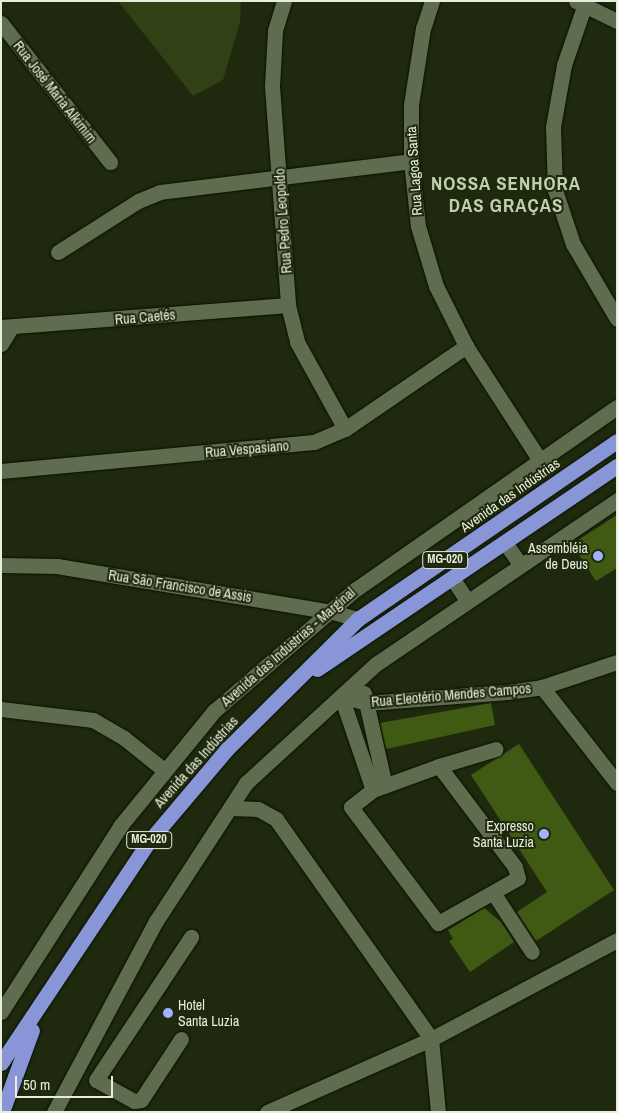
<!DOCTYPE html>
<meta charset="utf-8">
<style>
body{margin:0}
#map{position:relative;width:618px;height:1113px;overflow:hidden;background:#1e290d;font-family:"Archivo Narrow",sans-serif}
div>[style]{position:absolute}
.green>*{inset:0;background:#314115}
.building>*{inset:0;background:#415a13}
.roads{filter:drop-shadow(0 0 1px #081100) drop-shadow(0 0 1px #081100)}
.minor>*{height:15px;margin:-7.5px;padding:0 7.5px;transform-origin:7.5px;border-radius:7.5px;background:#5f6c4e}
.highway>*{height:15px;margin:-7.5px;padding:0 7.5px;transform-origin:7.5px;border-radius:7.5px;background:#8895d7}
.dots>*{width:14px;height:14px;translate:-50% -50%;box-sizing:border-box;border:2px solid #1e290d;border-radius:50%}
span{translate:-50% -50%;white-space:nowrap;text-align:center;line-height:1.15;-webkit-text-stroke:4px #1e290d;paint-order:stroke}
.shield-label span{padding:1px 4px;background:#1e290d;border:1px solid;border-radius:4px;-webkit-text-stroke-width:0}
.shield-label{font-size:12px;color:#e7eedd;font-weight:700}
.street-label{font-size:14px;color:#e7eedd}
.poi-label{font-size:14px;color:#e7eedd}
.right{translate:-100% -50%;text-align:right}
.left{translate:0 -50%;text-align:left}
.district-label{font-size:19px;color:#c0cfae;font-weight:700;letter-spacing:1px}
.frame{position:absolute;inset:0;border:2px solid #e7eedd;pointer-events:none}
.scale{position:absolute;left:15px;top:1076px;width:98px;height:22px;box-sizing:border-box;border:2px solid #e7eedd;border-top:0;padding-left:6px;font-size:15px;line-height:18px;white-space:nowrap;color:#e7eedd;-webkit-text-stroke:4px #1e290d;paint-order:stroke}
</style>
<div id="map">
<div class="green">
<div style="clip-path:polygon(118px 1px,241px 1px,240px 22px,223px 80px,193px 96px)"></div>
</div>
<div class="building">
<div style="clip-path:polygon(617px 515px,617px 568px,596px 581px,572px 544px)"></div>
<div style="clip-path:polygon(491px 703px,495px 725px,386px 749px,380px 723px)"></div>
<div style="clip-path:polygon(519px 744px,614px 890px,536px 941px,517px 912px,547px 892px,471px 775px)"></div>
<div style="clip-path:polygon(484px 908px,501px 922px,514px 942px,470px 972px,449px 941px,453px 939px,448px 930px)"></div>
</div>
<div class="roads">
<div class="minor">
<div style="left:284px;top:1px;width:31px;rotate:107deg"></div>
<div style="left:275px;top:31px;width:55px;rotate:93.1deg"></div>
<div style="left:272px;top:86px;width:220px;rotate:85.8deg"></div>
<div style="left:288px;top:305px;width:38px;rotate:76deg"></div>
<div style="left:297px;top:342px;width:99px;rotate:61.1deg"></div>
<div style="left:432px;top:1px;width:28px;rotate:108deg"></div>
<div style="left:423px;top:28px;width:78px;rotate:98.9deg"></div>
<div style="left:411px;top:105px;width:56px;rotate:90deg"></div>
<div style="left:411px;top:161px;width:65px;rotate:83.9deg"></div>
<div style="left:418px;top:226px;width:63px;rotate:73.3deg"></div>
<div style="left:436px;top:286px;width:67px;rotate:63.4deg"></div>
<div style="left:466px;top:346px;width:138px;rotate:57.1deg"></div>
<div style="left:576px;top:1px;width:46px;rotate:26deg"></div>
<div style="left:586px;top:1px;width:68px;rotate:109deg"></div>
<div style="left:564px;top:65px;width:63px;rotate:100.1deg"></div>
<div style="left:553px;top:127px;width:63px;rotate:88.2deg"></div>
<div style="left:555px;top:190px;width:57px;rotate:71.6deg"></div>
<div style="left:573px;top:244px;width:87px;rotate:59.6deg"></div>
<div style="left:1px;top:23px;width:177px;rotate:51.9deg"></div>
<div style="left:58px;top:252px;width:95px;rotate:-32.5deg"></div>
<div style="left:138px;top:201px;width:24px;rotate:-22deg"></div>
<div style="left:160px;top:192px;width:253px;rotate:-7deg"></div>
<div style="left:1px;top:327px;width:288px;rotate:-4.4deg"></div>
<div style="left:1px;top:344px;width:19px;rotate:-58deg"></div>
<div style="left:1px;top:471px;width:314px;rotate:-5.3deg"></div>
<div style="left:314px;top:442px;width:34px;rotate:-23deg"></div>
<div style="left:345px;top:429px;width:147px;rotate:-34.4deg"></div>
<div style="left:505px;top:543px;width:26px;rotate:54deg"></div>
<div style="left:1px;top:565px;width:56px;rotate:1deg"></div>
<div style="left:57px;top:566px;width:280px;rotate:9.5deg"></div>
<div style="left:333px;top:612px;width:26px;rotate:16deg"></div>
<div style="left:452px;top:578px;width:25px;rotate:56deg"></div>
<div style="left:542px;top:687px;width:122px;rotate:52deg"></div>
<div style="left:364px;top:693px;width:95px;rotate:77.3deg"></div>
<div style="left:341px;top:696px;width:27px;rotate:15deg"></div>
<div style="left:367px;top:703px;width:141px;rotate:-4.5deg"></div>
<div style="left:508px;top:692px;width:34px;rotate:-8deg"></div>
<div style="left:542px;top:687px;width:79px;rotate:-18.4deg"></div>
<div style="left:341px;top:696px;width:99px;rotate:71.2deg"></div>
<div style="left:1px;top:709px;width:93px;rotate:6.8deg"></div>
<div style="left:93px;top:720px;width:36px;rotate:30deg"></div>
<div style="left:124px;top:738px;width:51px;rotate:38.7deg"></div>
<div style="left:439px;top:766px;width:126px;rotate:53deg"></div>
<div style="left:515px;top:867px;width:11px;rotate:75deg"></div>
<div style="left:518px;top:878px;width:92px;rotate:150.6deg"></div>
<div style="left:438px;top:923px;width:145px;rotate:-126.9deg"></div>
<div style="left:351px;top:807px;width:28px;rotate:-38deg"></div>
<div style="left:373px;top:790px;width:70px;rotate:-20deg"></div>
<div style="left:439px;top:766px;width:59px;rotate:-16.6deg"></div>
<div style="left:231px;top:808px;width:27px;rotate:2deg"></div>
<div style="left:258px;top:809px;width:21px;rotate:29deg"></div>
<div style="left:276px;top:819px;width:269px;rotate:54.8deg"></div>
<div style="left:431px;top:1039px;width:73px;rotate:84.5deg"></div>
<div style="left:494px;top:894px;width:69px;rotate:56.8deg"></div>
<div style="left:1px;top:1012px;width:222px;rotate:-57.3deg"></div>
<div style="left:121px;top:825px;width:147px;rotate:-50.8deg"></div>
<div style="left:214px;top:711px;width:187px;rotate:-40.7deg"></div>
<div style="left:356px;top:589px;width:318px;rotate:-34.9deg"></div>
<div style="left:181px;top:1039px;width:73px;rotate:123.3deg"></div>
<div style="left:141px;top:1100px;width:7px;rotate:172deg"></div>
<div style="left:134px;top:1101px;width:43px;rotate:-151.1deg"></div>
<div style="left:96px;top:1080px;width:172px;rotate:-56.4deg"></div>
<div style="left:54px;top:1112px;width:217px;rotate:-61.9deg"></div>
<div style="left:156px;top:921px;width:165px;rotate:-56.9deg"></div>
<div style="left:246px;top:783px;width:176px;rotate:-42.5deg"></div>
<div style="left:376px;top:664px;width:292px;rotate:-34.2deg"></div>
<div style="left:267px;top:1112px;width:180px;rotate:-24deg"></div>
<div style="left:431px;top:1039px;width:211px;rotate:-28deg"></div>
</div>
<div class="highway">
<div style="left:317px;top:669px;width:362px;rotate:-34.1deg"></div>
<div style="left:1px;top:1063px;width:268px;rotate:-56.3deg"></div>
<div style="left:150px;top:840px;width:119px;rotate:-49.8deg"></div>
<div style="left:227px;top:749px;width:185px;rotate:-44.8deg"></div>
<div style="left:358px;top:619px;width:314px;rotate:-34.5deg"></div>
<div style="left:2px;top:1112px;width:87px;rotate:-69.9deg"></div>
</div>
</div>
<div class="dots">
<div style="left:598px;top:556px;background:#a3b2fd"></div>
<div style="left:544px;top:834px;background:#a3b2fd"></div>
<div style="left:168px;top:1013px;background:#a3b2fd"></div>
</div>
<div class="shield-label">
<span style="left:445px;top:560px">MG-020</span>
<span style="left:149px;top:840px">MG-020</span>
</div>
<div class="street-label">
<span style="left:55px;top:92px;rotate:52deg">Rua José Maria Alkimim</span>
<span style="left:414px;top:171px;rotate:-94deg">Rua Lagoa Santa</span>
<span style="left:283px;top:221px;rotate:-94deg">Rua Pedro Leopoldo</span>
<span style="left:145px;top:317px;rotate:-5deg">Rua Caetés</span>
<span style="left:247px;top:449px;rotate:-5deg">Rua Vespasiano</span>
<span style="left:510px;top:495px;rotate:-35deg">Avenida das Indústrias</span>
<span style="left:180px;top:586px;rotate:9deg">Rua São Francisco de Assis</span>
<span style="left:288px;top:647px;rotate:-41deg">Avenida das Indústrias - Marginal</span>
<span style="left:451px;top:695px;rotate:-5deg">Rua Eleotério Mendes Campos</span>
<span style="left:196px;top:762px;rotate:-48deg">Avenida das Indústrias</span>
</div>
<div class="poi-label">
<span class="right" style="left:588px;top:556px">Assembléia<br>de Deus</span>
<span class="right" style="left:534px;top:834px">Expresso<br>Santa Luzia</span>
<span class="left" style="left:178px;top:1013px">Hotel<br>Santa Luzia</span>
</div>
<div class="district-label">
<span style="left:506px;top:195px">NOSSA SENHORA<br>DAS GRAÇAS</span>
</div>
<div class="frame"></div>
<div class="scale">50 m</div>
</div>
